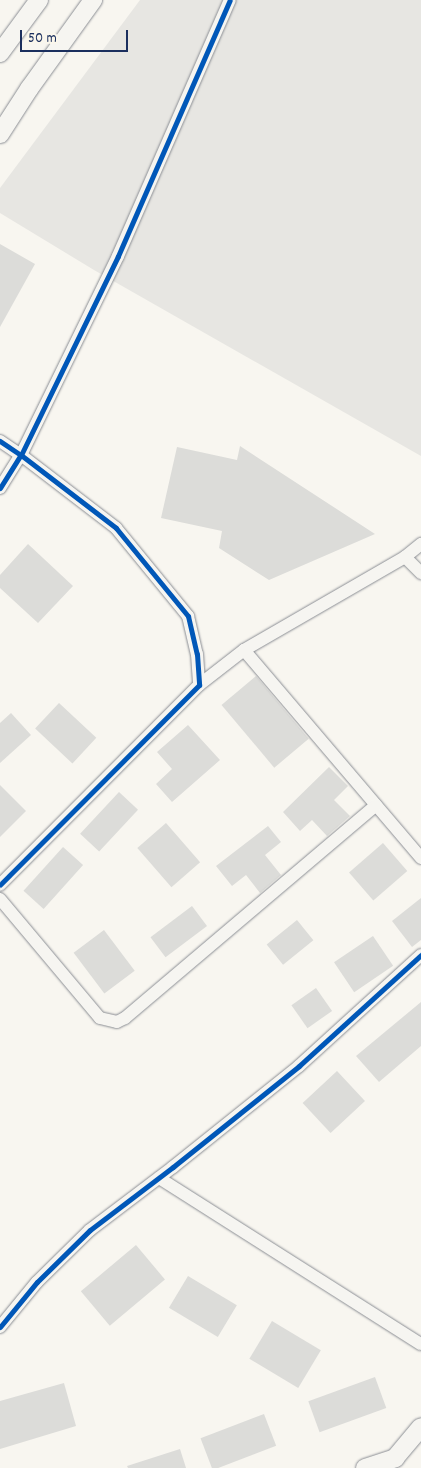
<!DOCTYPE html>
<style>
body{margin:0}
#map{position:relative;width:421px;height:1468px;overflow:hidden;background:#f8f6f0;font-family:Dekko,sans-serif}
div>[style]{position:absolute}
.built>*{inset:0;background:#e7e6e2}
.building>*{inset:0;background:#dcdcd9;transform-origin:0 0}
.roads{filter:drop-shadow(0 0 1px #8b8e94) drop-shadow(0 0 1px #8b8e94)}
.street>*{height:12px;margin:-6px;padding:0 6px;transform-origin:6px;border-radius:6px;background:#f6f5f1}
.secondary>*{height:18px;margin:-9px;padding:0 9px;transform-origin:9px;border-radius:9px;background:#f6f5f1}
.cycleway>*{height:5px;margin:-2.5px;padding:0 2.5px;transform-origin:2.5px;border-radius:2.5px;background:#0057b8}
span{translate:-50% -50%;white-space:nowrap;text-align:center;line-height:1.15;-webkit-text-stroke:5px #fbf7ec;paint-order:stroke}
.scale{position:absolute;left:20px;top:30px;width:108px;height:22px;box-sizing:border-box;border:2px solid #1b2f5e;border-top:0;padding-left:6px;font-size:15px;line-height:18px;white-space:nowrap;color:#1b2f5e;-webkit-text-stroke:4px #fbf7ec;paint-order:stroke}
</style>
<div id="map">
<div class="built">
<div style="clip-path:polygon(140px 0,421px 0,421px 456px,94px 270px,0 213px,0 188px)"></div>
</div>
<div class="building">
<div style="clip-path:polygon(0 244px,35px 264px,0 327px)"></div>
<div style="clip-path:polygon(240px 446px,375px 534px,269px 580px,219px 548px,222px 531px,161px 518px,177px 447px,237px 460px)"></div>
<div style="clip-path:polygon(28px 544px,73px 586px,38px 623px,0 588px,0 575px)"></div>
<div style="left:256px;top:676px;width:82px;height:45px;rotate:50deg"></div>
<div style="left:59px;top:703px;width:51px;height:35px;rotate:43deg"></div>
<div style="clip-path:polygon(11px 713px,31px 735px,0 763px,0 723px)"></div>
<div style="clip-path:polygon(188px 725px,220px 760px,172px 802px,156px 784px,172px 769px,157px 752px)"></div>
<div style="clip-path:polygon(329px 767px,348px 786px,334px 800px,350px 816px,327px 836px,312px 820px,300px 831px,283px 812px)"></div>
<div style="clip-path:polygon(0 785px,26px 811px,0 837px)"></div>
<div style="left:119px;top:792px;width:26px;height:57px;rotate:43deg"></div>
<div style="left:166px;top:823px;width:52px;height:38px;rotate:49deg"></div>
<div style="clip-path:polygon(268px 826px,281px 842px,265px 855px,281px 875px,260px 893px,246px 875px,232px 886px,216px 866px)"></div>
<div style="left:383px;top:843px;width:37px;height:45px;rotate:49deg"></div>
<div style="left:63px;top:847px;width:27px;height:59px;rotate:42deg"></div>
<div style="clip-path:polygon(421px 898px,421px 940px,412px 947px,392px 921px)"></div>
<div style="left:192px;top:906px;width:25px;height:52px;rotate:53deg"></div>
<div style="left:297px;top:920px;width:26px;height:39px;rotate:51deg"></div>
<div style="left:104px;top:930px;width:51px;height:38px;rotate:53deg"></div>
<div style="left:373px;top:936px;width:36px;height:47px;rotate:56deg"></div>
<div style="left:316px;top:988px;width:28px;height:30px;rotate:55deg"></div>
<div style="clip-path:polygon(421px 1002px,421px 1046px,379px 1082px,356px 1056px)"></div>
<div style="left:337px;top:1071px;width:41px;height:47px;rotate:47deg"></div>
<div style="left:136px;top:1245px;width:45px;height:72px;rotate:50deg"></div>
<div style="left:188px;top:1276px;width:57px;height:37px;rotate:31deg"></div>
<div style="left:272px;top:1321px;width:57px;height:44px;rotate:31deg"></div>
<div style="left:375px;top:1377px;width:33px;height:71px;rotate:70deg"></div>
<div style="clip-path:polygon(64px 1383px,76px 1426px,0 1449px,0 1401px)"></div>
<div style="left:264px;top:1414px;width:34px;height:68px;rotate:69deg"></div>
<div style="clip-path:polygon(180px 1449px,186px 1468px,128px 1468px,127px 1466px)"></div>
</div>
<div class="roads">
<div class="street">
<div style="left:0;top:441px;width:25px;rotate:34deg"></div>
<div style="left:21px;top:455px;width:120px;rotate:37.5deg"></div>
<div style="left:116px;top:528px;width:114px;rotate:50.7deg"></div>
<div style="left:188px;top:616px;width:39px;rotate:77deg"></div>
<div style="left:197px;top:654px;width:31px;rotate:86deg"></div>
<div style="left:199px;top:685px;width:282px;rotate:134.9deg"></div>
<div style="left:0;top:488px;width:39px;rotate:-58deg"></div>
<div style="left:21px;top:455px;width:221px;rotate:-64deg"></div>
<div style="left:118px;top:256px;width:279px;rotate:-66.4deg"></div>
<div style="left:405px;top:557px;width:23px;rotate:45deg"></div>
<div style="left:244px;top:650px;width:273px;rotate:49.6deg"></div>
<div style="left:199px;top:685px;width:57px;rotate:-37.9deg"></div>
<div style="left:244px;top:650px;width:186px;rotate:-30deg"></div>
<div style="left:405px;top:557px;width:21px;rotate:-39deg"></div>
<div style="left:0;top:899px;width:155px;rotate:50deg"></div>
<div style="left:100px;top:1018px;width:17px;rotate:13deg"></div>
<div style="left:117px;top:1022px;width:9px;rotate:-27deg"></div>
<div style="left:125px;top:1018px;width:329px;rotate:-40.3deg"></div>
<div style="left:159px;top:1178px;width:310px;rotate:32.4deg"></div>
<div style="left:0;top:1327px;width:58px;rotate:-50.6deg"></div>
<div style="left:37px;top:1282px;width:74px;rotate:-44.5deg"></div>
<div style="left:90px;top:1230px;width:104px;rotate:-37.2deg"></div>
<div style="left:173px;top:1167px;width:161px;rotate:-38.7deg"></div>
<div style="left:299px;top:1066px;width:165px;rotate:-42.3deg"></div>
</div>
<div class="secondary">
<div style="left:0;top:53px;width:66px;rotate:-53.7deg"></div>
<div style="left:0;top:134px;width:54px;rotate:-57.2deg"></div>
<div style="left:29px;top:89px;width:110px;rotate:-54.3deg"></div>
<div style="left:365px;top:1468px;width:32px;rotate:-18deg"></div>
<div style="left:395px;top:1458px;width:40px;rotate:-50deg"></div>
</div>
</div>
<div class="cycleway">
<div style="left:0;top:441px;width:25px;rotate:34deg"></div>
<div style="left:21px;top:455px;width:120px;rotate:37.5deg"></div>
<div style="left:116px;top:528px;width:114px;rotate:50.7deg"></div>
<div style="left:188px;top:616px;width:39px;rotate:77deg"></div>
<div style="left:197px;top:654px;width:31px;rotate:86deg"></div>
<div style="left:199px;top:685px;width:282px;rotate:134.9deg"></div>
<div style="left:0;top:488px;width:39px;rotate:-58deg"></div>
<div style="left:21px;top:455px;width:221px;rotate:-64deg"></div>
<div style="left:118px;top:256px;width:279px;rotate:-66.4deg"></div>
<div style="left:0;top:1327px;width:58px;rotate:-50.6deg"></div>
<div style="left:37px;top:1282px;width:74px;rotate:-44.5deg"></div>
<div style="left:90px;top:1230px;width:104px;rotate:-37.2deg"></div>
<div style="left:173px;top:1167px;width:161px;rotate:-38.7deg"></div>
<div style="left:299px;top:1066px;width:165px;rotate:-42.3deg"></div>
</div>
<div class="scale">50 m</div>
</div>
